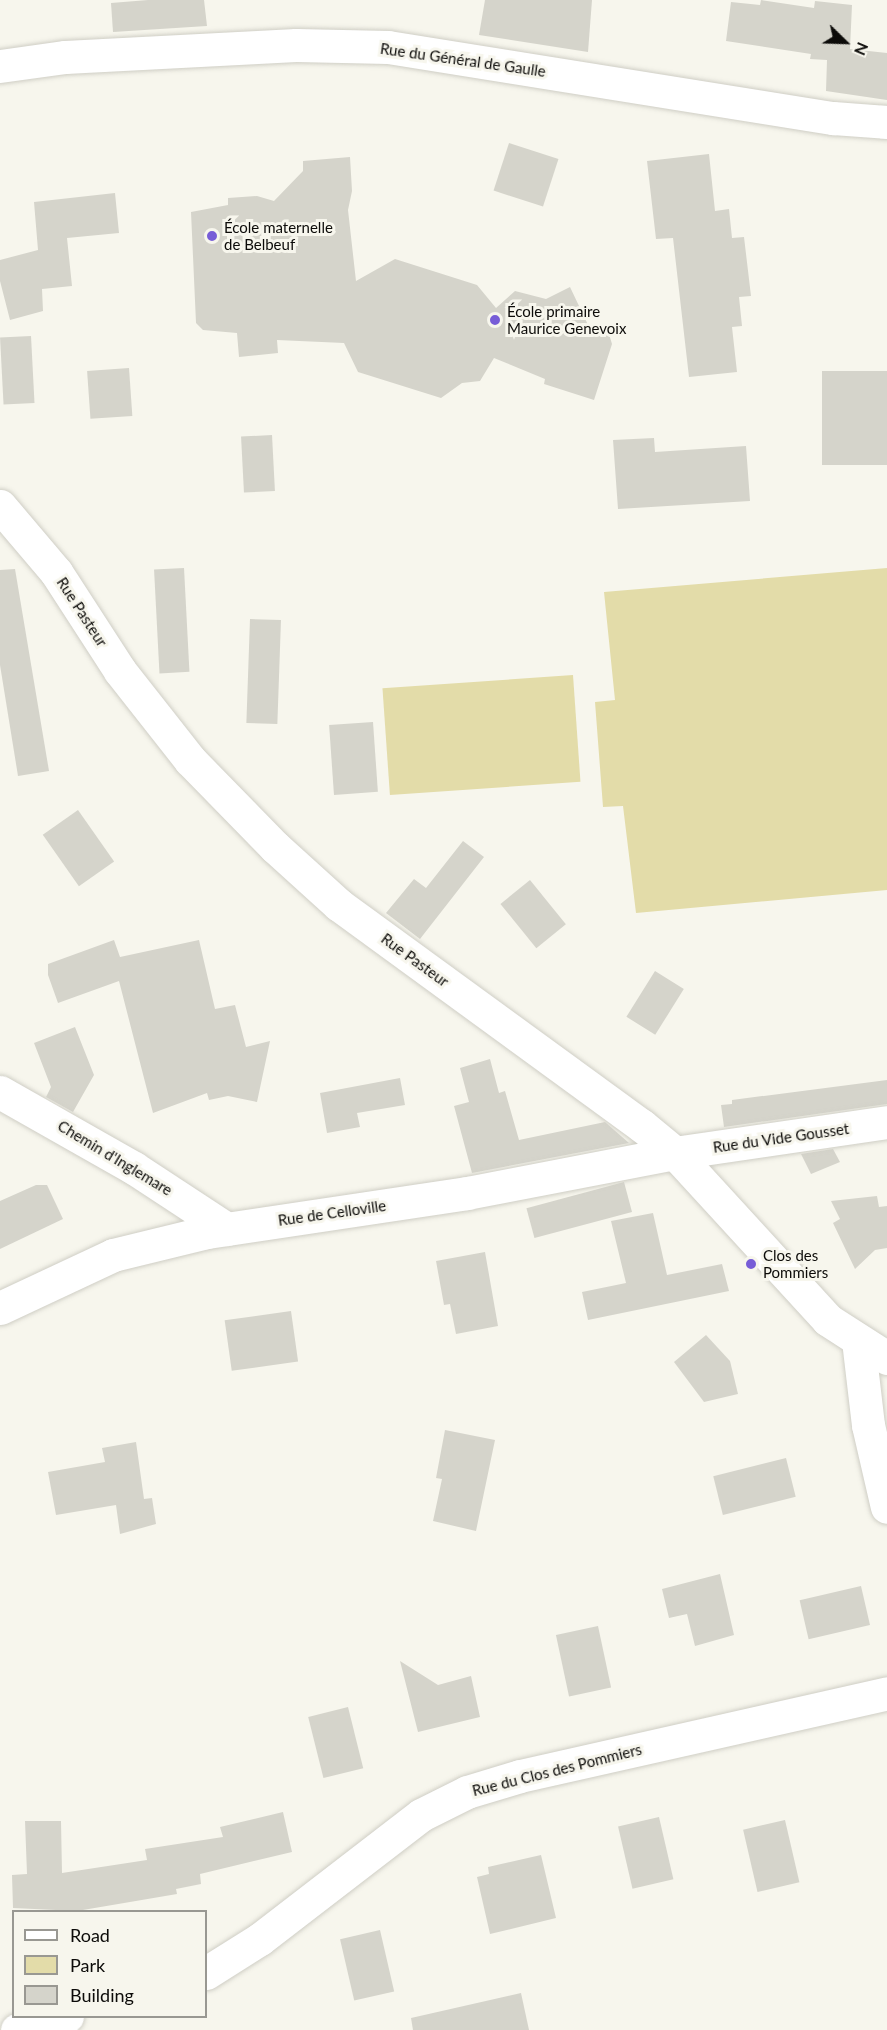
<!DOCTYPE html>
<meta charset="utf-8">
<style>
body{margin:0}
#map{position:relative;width:887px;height:2030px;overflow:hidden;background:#f7f6ed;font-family:Lato,sans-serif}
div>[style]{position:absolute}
.green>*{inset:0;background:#e3dca9;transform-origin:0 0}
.building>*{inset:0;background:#d5d4cb;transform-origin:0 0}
.roads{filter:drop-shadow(0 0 2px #cfcec5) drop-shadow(0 0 2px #cfcec5)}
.minor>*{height:33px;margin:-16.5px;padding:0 16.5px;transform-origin:16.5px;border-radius:16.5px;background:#fff}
.dots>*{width:16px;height:16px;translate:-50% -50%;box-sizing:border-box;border:3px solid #f7f6ed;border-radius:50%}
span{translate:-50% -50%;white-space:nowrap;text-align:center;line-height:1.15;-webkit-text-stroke:6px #f7f6ed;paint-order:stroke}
.street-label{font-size:15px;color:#0c0b09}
.poi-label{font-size:15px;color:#0c0b09}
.left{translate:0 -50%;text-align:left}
.legend{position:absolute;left:12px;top:1910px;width:195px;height:108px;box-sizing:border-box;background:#f7f6ed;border:2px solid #999892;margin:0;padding:8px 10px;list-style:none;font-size:18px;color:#0c0b09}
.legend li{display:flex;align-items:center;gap:12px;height:30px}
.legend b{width:30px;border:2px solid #999892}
.north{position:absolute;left:815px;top:12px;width:60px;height:60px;-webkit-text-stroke:4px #f7f6ed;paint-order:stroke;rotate:113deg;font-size:16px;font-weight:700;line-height:24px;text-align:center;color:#0c0b09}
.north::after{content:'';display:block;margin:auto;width:21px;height:27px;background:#0c0b09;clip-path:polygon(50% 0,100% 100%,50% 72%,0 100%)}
</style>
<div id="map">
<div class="green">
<div style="clip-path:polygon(887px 568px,887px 890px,636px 913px,623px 806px,603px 807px,595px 702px,615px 700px,604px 592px)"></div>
<div style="left:573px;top:675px;width:107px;height:191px;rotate:86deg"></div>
</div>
<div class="building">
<div style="clip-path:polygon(148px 0,204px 0,207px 26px,113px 32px,111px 3px)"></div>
<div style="clip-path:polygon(485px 0,592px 0,588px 52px,479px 35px)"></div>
<div style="clip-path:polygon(761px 0,814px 8px,815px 1px,852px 5px,850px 49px,887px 53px,887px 100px,826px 91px,827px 60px,810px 59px,811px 54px,726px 41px,731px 2px,760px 5px)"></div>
<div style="left:509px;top:143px;width:52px;height:50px;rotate:18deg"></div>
<div style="clip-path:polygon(709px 154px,715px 211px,729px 209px,732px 238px,744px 237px,751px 296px,739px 297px,742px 326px,732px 327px,737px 372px,689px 377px,673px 238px,656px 239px,647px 161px)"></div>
<div style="clip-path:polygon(350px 157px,352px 191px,348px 210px,356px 281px,395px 259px,477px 285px,496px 308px,515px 291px,546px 299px,570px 287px,589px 327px,609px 334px,612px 344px,594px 400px,544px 384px,545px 379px,494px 358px,480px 381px,462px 383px,441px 398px,358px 372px,344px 343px,277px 340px,278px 353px,239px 357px,237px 333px,203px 330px,196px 323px,191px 212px,228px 205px,228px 198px,257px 196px,274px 201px,303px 171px,303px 161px)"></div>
<div style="clip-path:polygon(115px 193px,119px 233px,67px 238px,72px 286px,42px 289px,43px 311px,10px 320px,0 281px,0 260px,38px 250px,34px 202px)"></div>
<div style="left:31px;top:336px;width:67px;height:31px;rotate:87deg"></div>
<div style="left:129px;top:368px;width:48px;height:42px;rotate:86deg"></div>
<div style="left:887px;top:371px;width:94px;height:65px;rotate:90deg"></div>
<div style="left:272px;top:435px;width:56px;height:31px;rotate:87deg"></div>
<div style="clip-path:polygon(654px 438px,655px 452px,746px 446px,750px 501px,618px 509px,613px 440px)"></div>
<div style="left:184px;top:568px;width:104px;height:30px;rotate:87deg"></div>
<div style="clip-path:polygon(15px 569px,49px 771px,18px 776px,0 665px,0 570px)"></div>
<div style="left:250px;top:619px;width:31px;height:104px;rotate:2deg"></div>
<div style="left:373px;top:722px;width:70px;height:44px;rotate:86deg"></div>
<div style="left:78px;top:810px;width:63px;height:43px;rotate:55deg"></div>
<div style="clip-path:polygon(463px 841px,484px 857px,420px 939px,386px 913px,414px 879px,426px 888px)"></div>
<div style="left:530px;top:880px;width:57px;height:38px;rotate:51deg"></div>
<div style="clip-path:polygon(114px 940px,120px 957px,199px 940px,215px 1009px,235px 1005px,246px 1047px,270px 1041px,257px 1102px,228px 1096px,209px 1100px,207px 1093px,153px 1113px,119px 981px,58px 1003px,48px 975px,48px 964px)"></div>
<div style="left:655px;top:971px;width:34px;height:54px;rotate:32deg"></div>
<div style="clip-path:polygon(75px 1027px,94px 1075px,73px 1112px,46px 1097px,51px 1087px,34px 1043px)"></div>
<div style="clip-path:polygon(490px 1059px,499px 1093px,505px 1091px,519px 1140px,605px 1122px,629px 1143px,472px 1173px,454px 1106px,469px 1102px,460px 1068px)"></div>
<div style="clip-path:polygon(400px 1078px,405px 1105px,357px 1113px,360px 1127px,327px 1133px,320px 1093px)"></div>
<div style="clip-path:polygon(887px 1080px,887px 1104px,724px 1127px,721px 1105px,732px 1104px,732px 1100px)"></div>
<div style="clip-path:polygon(833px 1149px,840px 1162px,811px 1174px,801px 1154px)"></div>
<div style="left:624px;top:1182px;width:31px;height:101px;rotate:75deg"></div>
<div style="clip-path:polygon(36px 1185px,47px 1185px,63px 1219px,0 1249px,0 1201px)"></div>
<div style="clip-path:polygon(877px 1196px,879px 1207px,887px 1206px,887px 1248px,875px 1250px,855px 1269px,833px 1223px,840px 1219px,831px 1201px)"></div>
<div style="clip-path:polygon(653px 1213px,667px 1275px,722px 1264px,729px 1291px,588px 1320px,582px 1292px,626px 1283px,611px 1221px)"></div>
<div style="clip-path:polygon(485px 1252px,498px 1326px,456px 1334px,450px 1304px,444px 1305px,436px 1261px)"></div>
<div style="left:291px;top:1311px;width:51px;height:67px;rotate:82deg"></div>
<div style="clip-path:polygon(706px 1335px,730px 1361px,738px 1394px,704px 1402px,674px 1362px)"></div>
<div style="clip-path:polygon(445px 1430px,495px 1440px,476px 1531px,433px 1521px,442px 1479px,436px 1478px)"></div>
<div style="clip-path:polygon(136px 1442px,144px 1499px,152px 1498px,156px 1524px,120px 1534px,116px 1505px,56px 1515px,48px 1472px,105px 1462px,102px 1448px)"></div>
<div style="left:786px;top:1458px;width:40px;height:75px;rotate:76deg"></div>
<div style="clip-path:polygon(720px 1574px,734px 1635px,695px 1646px,687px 1614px,669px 1618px,662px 1589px)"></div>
<div style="left:861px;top:1586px;width:40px;height:63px;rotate:77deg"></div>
<div style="left:598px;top:1626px;width:63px;height:43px;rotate:78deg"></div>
<div style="clip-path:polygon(400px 1661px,438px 1685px,471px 1676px,480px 1717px,418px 1732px)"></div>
<div style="left:348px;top:1707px;width:63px;height:41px;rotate:76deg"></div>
<div style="clip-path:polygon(283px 1812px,292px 1852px,200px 1874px,201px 1884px,176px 1889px,177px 1894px,77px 1911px,13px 1908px,12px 1875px,27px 1874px,25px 1821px,61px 1821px,62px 1873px,147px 1860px,145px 1849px,223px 1837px,220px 1827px)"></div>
<div style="left:659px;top:1817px;width:64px;height:42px;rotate:77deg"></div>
<div style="left:785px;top:1820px;width:64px;height:43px;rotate:77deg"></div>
<div style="clip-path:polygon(541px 1855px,556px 1918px,490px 1934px,477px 1877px,489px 1874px,488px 1867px)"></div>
<div style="left:380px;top:1930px;width:63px;height:41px;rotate:77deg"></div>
<div style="clip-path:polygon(521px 1993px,529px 2030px,413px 2030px,411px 2018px)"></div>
</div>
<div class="roads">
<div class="minor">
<div style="left:0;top:66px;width:66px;rotate:-7.9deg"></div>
<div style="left:65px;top:57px;width:231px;rotate:-3deg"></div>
<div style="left:296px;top:45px;width:92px;rotate:1.2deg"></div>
<div style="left:388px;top:47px;width:451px;rotate:9.1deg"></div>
<div style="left:833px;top:118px;width:54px;rotate:4.2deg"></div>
<div style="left:0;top:506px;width:87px;rotate:49.7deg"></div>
<div style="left:56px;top:572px;width:118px;rotate:57.1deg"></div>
<div style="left:120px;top:671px;width:113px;rotate:51.8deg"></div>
<div style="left:190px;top:760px;width:122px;rotate:45.7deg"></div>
<div style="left:275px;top:847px;width:86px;rotate:42.2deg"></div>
<div style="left:339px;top:905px;width:374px;rotate:36.1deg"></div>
<div style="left:641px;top:1125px;width:44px;rotate:39.5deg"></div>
<div style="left:675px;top:1153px;width:226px;rotate:47.5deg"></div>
<div style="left:828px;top:1320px;width:70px;rotate:32.8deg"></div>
<div style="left:0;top:1092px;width:154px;rotate:29.6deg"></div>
<div style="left:134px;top:1168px;width:111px;rotate:33.3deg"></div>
<div style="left:0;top:1308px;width:125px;rotate:-25.1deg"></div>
<div style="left:113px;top:1255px;width:97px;rotate:-13.7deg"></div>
<div style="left:207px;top:1232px;width:263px;rotate:-8.5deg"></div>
<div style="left:467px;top:1193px;width:212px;rotate:-10.9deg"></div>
<div style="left:675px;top:1153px;width:214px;rotate:-8.3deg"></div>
<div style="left:858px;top:1340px;width:86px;rotate:83.3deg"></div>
<div style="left:868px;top:1425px;width:84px;rotate:77deg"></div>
<div style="left:206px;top:1973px;width:64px;rotate:-32.2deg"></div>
<div style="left:260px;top:1939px;width:203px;rotate:-37.6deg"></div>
<div style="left:421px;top:1815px;width:51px;rotate:-26.6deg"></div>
<div style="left:467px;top:1792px;width:55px;rotate:-16.8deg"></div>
<div style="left:520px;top:1776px;width:376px;rotate:-12.7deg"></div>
<div style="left:17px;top:2030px;width:52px;rotate:-15.6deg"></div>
</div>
</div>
<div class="dots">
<div style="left:212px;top:236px;background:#775dd7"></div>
<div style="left:495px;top:320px;background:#775dd7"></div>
<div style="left:751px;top:1264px;background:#775dd7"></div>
</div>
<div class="street-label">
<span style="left:463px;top:60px;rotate:8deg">Rue du Général de Gaulle</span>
<span style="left:82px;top:612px;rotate:57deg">Rue Pasteur</span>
<span style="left:415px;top:960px;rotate:36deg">Rue Pasteur</span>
<span style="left:781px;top:1138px;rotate:-8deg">Rue du Vide Gousset</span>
<span style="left:115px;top:1158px;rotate:31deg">Chemin d'Inglemare</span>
<span style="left:332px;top:1213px;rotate:-8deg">Rue de Celloville</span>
<span style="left:557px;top:1770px;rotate:-14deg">Rue du Clos des Pommiers</span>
</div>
<div class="poi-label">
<span class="left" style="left:224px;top:236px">École maternelle<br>de Belbeuf</span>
<span class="left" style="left:507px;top:320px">École primaire<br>Maurice Genevoix</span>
<span class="left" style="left:763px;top:1264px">Clos des<br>Pommiers</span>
</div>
<ul class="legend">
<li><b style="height:8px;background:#fff"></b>Road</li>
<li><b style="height:16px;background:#e3dca9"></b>Park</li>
<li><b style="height:16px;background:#d5d4cb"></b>Building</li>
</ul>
<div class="north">N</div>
</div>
